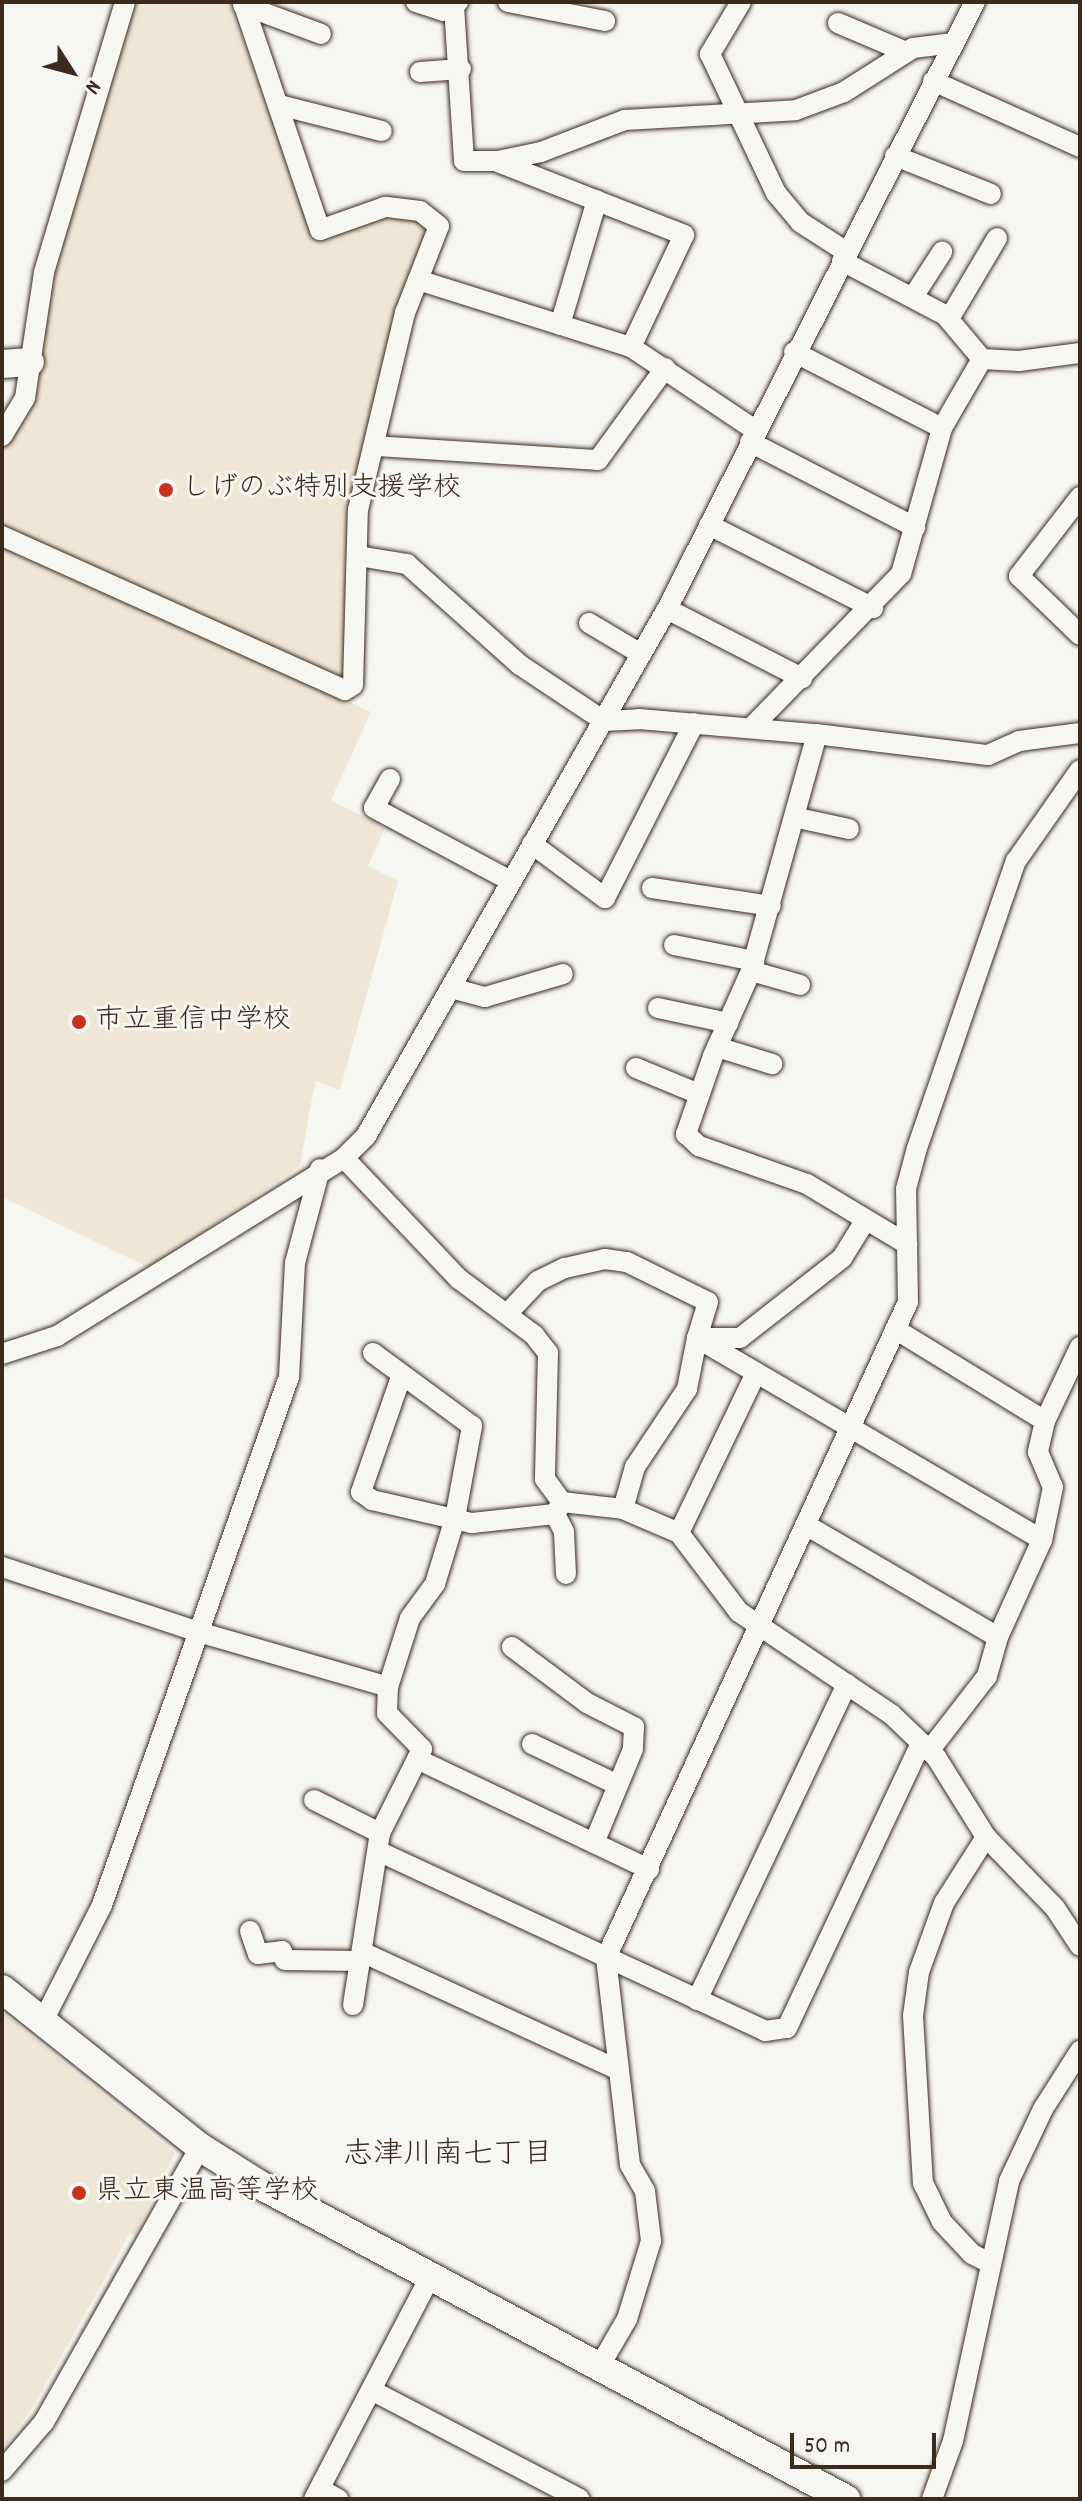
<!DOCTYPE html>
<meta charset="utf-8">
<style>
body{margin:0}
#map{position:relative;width:1082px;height:2501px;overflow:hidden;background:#f6f6f2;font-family:Dekko,"Klee One",sans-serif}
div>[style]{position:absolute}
.built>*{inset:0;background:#efe7d6}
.roads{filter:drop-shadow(0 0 2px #3b2a1e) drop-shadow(0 0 2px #3b2a1e)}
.street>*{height:20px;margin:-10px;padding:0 10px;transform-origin:10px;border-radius:10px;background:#f6f6f2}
.secondary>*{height:28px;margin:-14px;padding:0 14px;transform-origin:14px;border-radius:14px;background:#f6f6f2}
.dots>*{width:22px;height:22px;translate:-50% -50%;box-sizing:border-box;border:4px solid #f6f6f2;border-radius:50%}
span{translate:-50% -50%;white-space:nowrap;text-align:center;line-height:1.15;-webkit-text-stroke:6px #f6f6f2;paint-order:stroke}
.poi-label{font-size:28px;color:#3b2a1e}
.left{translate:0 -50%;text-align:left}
.neighbourhood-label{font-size:30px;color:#3b2a1e}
.frame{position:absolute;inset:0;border:4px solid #3b2a1e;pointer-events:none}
.north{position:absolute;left:32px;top:32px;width:80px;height:80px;-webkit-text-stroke:6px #f6f6f2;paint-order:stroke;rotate:126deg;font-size:22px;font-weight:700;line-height:32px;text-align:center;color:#3b2a1e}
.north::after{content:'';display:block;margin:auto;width:28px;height:36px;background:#3b2a1e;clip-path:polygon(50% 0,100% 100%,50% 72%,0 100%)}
.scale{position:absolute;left:790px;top:2433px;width:146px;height:36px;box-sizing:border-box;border:4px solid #3b2a1e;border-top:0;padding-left:10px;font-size:24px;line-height:28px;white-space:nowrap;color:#3b2a1e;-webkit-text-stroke:6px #f6f6f2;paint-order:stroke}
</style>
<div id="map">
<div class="built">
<div style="clip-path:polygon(133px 2px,229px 2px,313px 240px,367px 218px,414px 215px,435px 230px,368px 444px,347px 679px,339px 681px,2px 530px,2px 452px,36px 395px,50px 286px)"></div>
<div style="clip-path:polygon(2px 545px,371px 712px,331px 800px,385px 828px,368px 866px,398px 881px,340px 1090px,315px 1081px,300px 1166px,150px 1268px,2px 1197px)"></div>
<div style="clip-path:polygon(2px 2012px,175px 2153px,135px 2235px,130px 2233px,33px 2407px,2px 2450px)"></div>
</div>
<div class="roads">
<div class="street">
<div style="left:416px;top:2px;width:29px;rotate:18deg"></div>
<div style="left:444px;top:11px;width:17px;rotate:-33deg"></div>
<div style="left:508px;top:2px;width:99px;rotate:11.1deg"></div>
<div style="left:741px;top:2px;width:61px;rotate:120.8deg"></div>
<div style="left:710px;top:54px;width:154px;rotate:64.6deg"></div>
<div style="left:776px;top:193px;width:38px;rotate:50deg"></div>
<div style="left:800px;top:222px;width:54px;rotate:32.8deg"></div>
<div style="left:243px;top:5px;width:83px;rotate:20.4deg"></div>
<div style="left:454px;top:6px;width:155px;rotate:86.3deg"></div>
<div style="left:464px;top:161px;width:34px"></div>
<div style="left:498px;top:161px;width:44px;rotate:-11.8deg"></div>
<div style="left:541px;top:152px;width:90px;rotate:-20.9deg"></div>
<div style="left:625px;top:120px;width:171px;rotate:-3.3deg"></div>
<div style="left:796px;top:110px;width:51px;rotate:-20.6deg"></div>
<div style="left:844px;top:92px;width:82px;rotate:-32.5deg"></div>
<div style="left:913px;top:48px;width:39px;rotate:-7deg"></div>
<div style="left:838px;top:23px;width:74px;rotate:23.1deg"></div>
<div style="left:420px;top:72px;width:41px;rotate:-4.2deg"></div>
<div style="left:933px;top:81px;width:161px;rotate:24.2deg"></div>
<div style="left:279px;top:105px;width:106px;rotate:14.2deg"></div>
<div style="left:895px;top:156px;width:103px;rotate:21.6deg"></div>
<div style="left:498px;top:162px;width:200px;rotate:21.4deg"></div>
<div style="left:684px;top:235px;width:124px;rotate:115.3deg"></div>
<div style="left:842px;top:261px;width:116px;rotate:27.7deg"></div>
<div style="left:945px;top:315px;width:57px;rotate:49.9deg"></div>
<div style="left:982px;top:359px;width:37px;rotate:3deg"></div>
<div style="left:1019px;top:361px;width:62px;rotate:-7.5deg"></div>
<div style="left:418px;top:280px;width:223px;rotate:17.5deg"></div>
<div style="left:631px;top:347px;width:149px;rotate:33.8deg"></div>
<div style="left:913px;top:297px;width:54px;rotate:-57.2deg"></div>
<div style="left:949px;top:319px;width:94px;rotate:-59.3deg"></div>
<div style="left:560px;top:325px;width:130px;rotate:-73.5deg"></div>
<div style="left:794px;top:352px;width:166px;rotate:27.2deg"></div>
<div style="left:2px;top:436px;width:44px;rotate:-58.8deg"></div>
<div style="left:25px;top:398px;width:127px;rotate:-81.4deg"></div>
<div style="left:44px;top:272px;width:282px;rotate:-73.3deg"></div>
<div style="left:750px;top:442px;width:186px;rotate:27.3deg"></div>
<div style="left:375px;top:446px;width:223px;rotate:3.6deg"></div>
<div style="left:598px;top:460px;width:114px;rotate:-53.9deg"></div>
<div style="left:1080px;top:497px;width:100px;rotate:127.7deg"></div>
<div style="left:1019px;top:576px;width:85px;rotate:44deg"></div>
<div style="left:709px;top:525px;width:184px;rotate:26.8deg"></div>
<div style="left:2px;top:536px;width:376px;rotate:24.2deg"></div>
<div style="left:345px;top:690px;width:9px;rotate:-32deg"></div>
<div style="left:353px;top:685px;width:175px;rotate:-88.4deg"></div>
<div style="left:358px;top:510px;width:203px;rotate:-76.6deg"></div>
<div style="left:405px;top:313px;width:93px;rotate:-68.7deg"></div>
<div style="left:439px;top:226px;width:24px;rotate:-142deg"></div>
<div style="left:420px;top:211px;width:35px;rotate:-173deg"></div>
<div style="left:385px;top:207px;width:69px;rotate:160.5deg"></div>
<div style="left:320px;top:230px;width:241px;rotate:-108.7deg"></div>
<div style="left:358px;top:556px;width:50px;rotate:9.3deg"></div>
<div style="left:407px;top:564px;width:152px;rotate:41.8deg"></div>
<div style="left:520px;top:665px;width:101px;rotate:33.7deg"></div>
<div style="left:604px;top:721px;width:35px;rotate:-3deg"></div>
<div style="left:639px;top:719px;width:186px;rotate:4.9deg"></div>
<div style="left:824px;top:735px;width:165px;rotate:7deg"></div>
<div style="left:988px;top:755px;width:34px;rotate:-24deg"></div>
<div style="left:1019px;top:741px;width:62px;rotate:-7.5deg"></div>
<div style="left:667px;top:609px;width:152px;rotate:27.1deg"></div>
<div style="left:589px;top:623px;width:61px;rotate:30.8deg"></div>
<div style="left:751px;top:728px;width:215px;rotate:-45.8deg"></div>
<div style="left:901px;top:574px;width:152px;rotate:-74.3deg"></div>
<div style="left:942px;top:428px;width:80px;rotate:-59.9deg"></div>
<div style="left:817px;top:734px;width:246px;rotate:105.6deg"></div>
<div style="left:751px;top:971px;width:93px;rotate:114.1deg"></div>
<div style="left:713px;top:1056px;width:83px;rotate:109.1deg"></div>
<div style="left:686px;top:1134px;width:18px;rotate:43deg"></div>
<div style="left:699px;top:1146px;width:114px;rotate:19.4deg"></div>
<div style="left:807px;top:1184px;width:117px;rotate:31deg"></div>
<div style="left:390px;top:779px;width:33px;rotate:119deg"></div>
<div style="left:374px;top:808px;width:155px;rotate:28.1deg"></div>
<div style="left:798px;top:818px;width:52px;rotate:12.2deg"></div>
<div style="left:532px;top:844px;width:91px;rotate:36.5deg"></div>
<div style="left:605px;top:898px;width:196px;rotate:-63deg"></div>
<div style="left:652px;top:888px;width:120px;rotate:8.6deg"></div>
<div style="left:674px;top:945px;width:82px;rotate:11.3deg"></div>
<div style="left:751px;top:971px;width:51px;rotate:15.9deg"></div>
<div style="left:451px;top:988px;width:35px;rotate:15deg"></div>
<div style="left:485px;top:997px;width:81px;rotate:-16.4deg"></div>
<div style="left:658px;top:1008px;width:72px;rotate:12.1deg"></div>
<div style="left:717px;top:1047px;width:58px;rotate:17.2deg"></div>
<div style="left:636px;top:1068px;width:68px;rotate:22.4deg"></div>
<div style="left:344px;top:1158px;width:167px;rotate:46.5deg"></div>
<div style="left:459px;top:1279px;width:94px;rotate:36.7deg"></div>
<div style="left:534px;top:1335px;width:23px;rotate:52deg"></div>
<div style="left:548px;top:1353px;width:126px;rotate:91.4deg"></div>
<div style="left:545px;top:1479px;width:29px;rotate:54deg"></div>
<div style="left:562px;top:1502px;width:61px;rotate:6.5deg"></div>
<div style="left:623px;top:1509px;width:61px;rotate:23.2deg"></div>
<div style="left:679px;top:1533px;width:99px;rotate:52.8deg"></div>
<div style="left:739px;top:1612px;width:183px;rotate:33.9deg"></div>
<div style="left:891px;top:1714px;width:62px;rotate:43.7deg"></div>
<div style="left:936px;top:1757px;width:94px;rotate:58deg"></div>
<div style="left:986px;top:1837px;width:99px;rotate:45.8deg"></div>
<div style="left:1055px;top:1908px;width:45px;rotate:56.7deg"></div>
<div style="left:507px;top:1314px;width:45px;rotate:-46.8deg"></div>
<div style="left:538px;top:1281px;width:30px;rotate:-26deg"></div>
<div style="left:565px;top:1268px;width:41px;rotate:-12.7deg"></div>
<div style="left:605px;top:1259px;width:22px;rotate:8deg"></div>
<div style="left:627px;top:1262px;width:90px;rotate:26.3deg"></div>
<div style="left:708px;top:1302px;width:38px;rotate:107deg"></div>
<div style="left:697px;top:1338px;width:400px;rotate:30.3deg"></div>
<div style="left:895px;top:1329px;width:176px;rotate:31.5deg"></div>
<div style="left:1045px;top:1421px;width:32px;rotate:103deg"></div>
<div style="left:1038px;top:1452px;width:38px;rotate:67deg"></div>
<div style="left:1053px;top:1487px;width:54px;rotate:101.7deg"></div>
<div style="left:1042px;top:1540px;width:107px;rotate:114.4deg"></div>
<div style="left:998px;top:1637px;width:41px;rotate:105.8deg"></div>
<div style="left:987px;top:1676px;width:95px;rotate:127.7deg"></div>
<div style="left:2px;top:1354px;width:58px;rotate:-18.1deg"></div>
<div style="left:57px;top:1336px;width:338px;rotate:-31.8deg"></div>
<div style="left:344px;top:1158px;width:31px;rotate:-45deg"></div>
<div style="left:366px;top:1136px;width:607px;rotate:-60.27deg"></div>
<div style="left:667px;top:609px;width:681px;rotate:-63.1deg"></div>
<div style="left:401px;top:1377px;width:122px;rotate:109.2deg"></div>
<div style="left:361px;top:1492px;width:14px;rotate:36deg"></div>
<div style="left:372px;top:1500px;width:103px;rotate:13deg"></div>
<div style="left:472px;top:1523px;width:83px;rotate:-6.2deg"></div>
<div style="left:555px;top:1514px;width:14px;rotate:-60deg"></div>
<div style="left:1045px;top:1421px;width:82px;rotate:-64.7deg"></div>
<div style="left:623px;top:1509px;width:44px;rotate:-74.1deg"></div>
<div style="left:635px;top:1467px;width:94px;rotate:-56.3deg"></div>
<div style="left:687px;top:1389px;width:52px;rotate:-78.9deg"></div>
<div style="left:697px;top:1338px;width:43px"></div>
<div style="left:740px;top:1338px;width:130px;rotate:-38.1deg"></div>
<div style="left:842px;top:1258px;width:44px;rotate:-58.1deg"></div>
<div style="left:555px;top:1514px;width:20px;rotate:63deg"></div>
<div style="left:564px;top:1532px;width:42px;rotate:87.3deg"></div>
<div style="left:806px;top:1525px;width:222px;rotate:30.3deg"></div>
<div style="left:679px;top:1533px;width:178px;rotate:-64.3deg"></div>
<div style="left:2px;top:1567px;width:206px;rotate:18.3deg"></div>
<div style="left:198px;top:1632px;width:198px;rotate:16.1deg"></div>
<div style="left:512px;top:1647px;width:94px;rotate:36.7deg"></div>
<div style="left:587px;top:1703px;width:53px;rotate:27.1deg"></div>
<div style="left:634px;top:1727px;width:22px;rotate:93deg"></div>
<div style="left:633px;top:1749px;width:102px;rotate:112.5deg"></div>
<div style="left:532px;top:1744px;width:95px;rotate:25.5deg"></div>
<div style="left:417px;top:1759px;width:257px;rotate:25.4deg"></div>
<div style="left:314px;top:1800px;width:74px;rotate:26.6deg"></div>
<div style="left:986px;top:1837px;width:78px;rotate:122.5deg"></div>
<div style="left:944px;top:1903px;width:73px;rotate:109.9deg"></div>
<div style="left:919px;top:1972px;width:44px;rotate:97.8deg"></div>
<div style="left:913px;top:2016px;width:167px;rotate:86.6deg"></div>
<div style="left:923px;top:2183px;width:43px;rotate:64deg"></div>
<div style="left:942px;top:2222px;width:44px;rotate:46.8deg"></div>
<div style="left:972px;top:2254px;width:18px;rotate:27deg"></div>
<div style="left:380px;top:1852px;width:425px;rotate:24.9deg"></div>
<div style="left:765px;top:2031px;width:22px;rotate:-8deg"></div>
<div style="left:787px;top:2028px;width:315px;rotate:-64.8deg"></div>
<div style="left:250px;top:1931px;width:24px;rotate:71deg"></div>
<div style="left:258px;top:1954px;width:24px;rotate:-7deg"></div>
<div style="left:282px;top:1951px;width:9px;rotate:72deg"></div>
<div style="left:285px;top:1960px;width:75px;rotate:0.8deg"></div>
<div style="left:362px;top:1952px;width:282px;rotate:24.7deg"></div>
<div style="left:697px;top:2000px;width:350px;rotate:-64.6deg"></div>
<div style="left:353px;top:2005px;width:174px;rotate:-81.1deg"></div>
<div style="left:380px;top:1833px;width:94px;rotate:-63.4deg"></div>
<div style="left:422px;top:1749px;width:50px;rotate:-134.2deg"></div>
<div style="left:387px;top:1713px;width:26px;rotate:-88deg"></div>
<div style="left:388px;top:1687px;width:72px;rotate:-72.3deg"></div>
<div style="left:410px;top:1618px;width:42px;rotate:-53.7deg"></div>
<div style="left:435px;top:1584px;width:69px;rotate:-73.1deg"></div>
<div style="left:455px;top:1518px;width:94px;rotate:-79.5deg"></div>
<div style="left:472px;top:1426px;width:123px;rotate:-143.6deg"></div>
<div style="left:42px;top:2023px;width:132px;rotate:-63deg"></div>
<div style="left:102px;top:1905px;width:560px;rotate:-70.5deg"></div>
<div style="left:289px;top:1377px;width:114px;rotate:-87deg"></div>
<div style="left:295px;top:1263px;width:97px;rotate:-75.1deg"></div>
<div style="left:599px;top:2367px;width:56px;rotate:-59.7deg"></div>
<div style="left:627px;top:2319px;width:82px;rotate:-72.9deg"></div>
<div style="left:651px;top:2241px;width:50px;rotate:-96.8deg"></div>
<div style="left:645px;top:2191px;width:30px;rotate:-120deg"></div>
<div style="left:630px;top:2165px;width:208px;rotate:-96.6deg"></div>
<div style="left:606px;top:1958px;width:722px;rotate:-65.28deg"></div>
<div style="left:908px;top:1302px;width:113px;rotate:-91deg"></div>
<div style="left:906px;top:1189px;width:42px;rotate:-75deg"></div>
<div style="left:917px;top:1148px;width:304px;rotate:-71deg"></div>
<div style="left:1016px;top:861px;width:111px;rotate:-54.9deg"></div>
<div style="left:373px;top:2391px;width:233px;rotate:27.6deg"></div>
<div style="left:2px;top:2471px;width:65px;rotate:-49.4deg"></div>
<div style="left:44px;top:2422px;width:316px;rotate:-60.4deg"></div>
<div style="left:320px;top:2489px;width:21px;rotate:29deg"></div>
<div style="left:314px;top:2499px;width:250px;rotate:-62.4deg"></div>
<div style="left:932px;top:2499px;width:62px;rotate:-70.1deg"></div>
<div style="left:953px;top:2441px;width:266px;rotate:-77.8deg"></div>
<div style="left:1009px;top:2181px;width:80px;rotate:-64.7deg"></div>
<div style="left:1043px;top:2109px;width:69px;rotate:-57.5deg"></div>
</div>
<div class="secondary">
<div style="left:2px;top:364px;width:28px;rotate:-4deg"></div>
<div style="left:2px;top:1989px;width:253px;rotate:38.6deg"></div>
<div style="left:200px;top:2147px;width:73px;rotate:32.2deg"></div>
<div style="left:262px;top:2186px;width:663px;rotate:28.19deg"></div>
</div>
</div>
<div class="dots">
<div style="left:166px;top:490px;background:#c8321e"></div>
<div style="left:79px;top:1022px;background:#c8321e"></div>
<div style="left:79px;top:2193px;background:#c8321e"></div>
</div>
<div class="poi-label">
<span class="left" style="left:182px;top:490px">しげのぶ特別支援学校</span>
<span class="left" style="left:95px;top:1022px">市立重信中学校</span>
<span class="left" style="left:95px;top:2193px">県立東温高等学校</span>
</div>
<div class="neighbourhood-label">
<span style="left:448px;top:2157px">志津川南七丁目</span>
</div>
<div class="frame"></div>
<div class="north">N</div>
<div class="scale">50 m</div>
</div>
